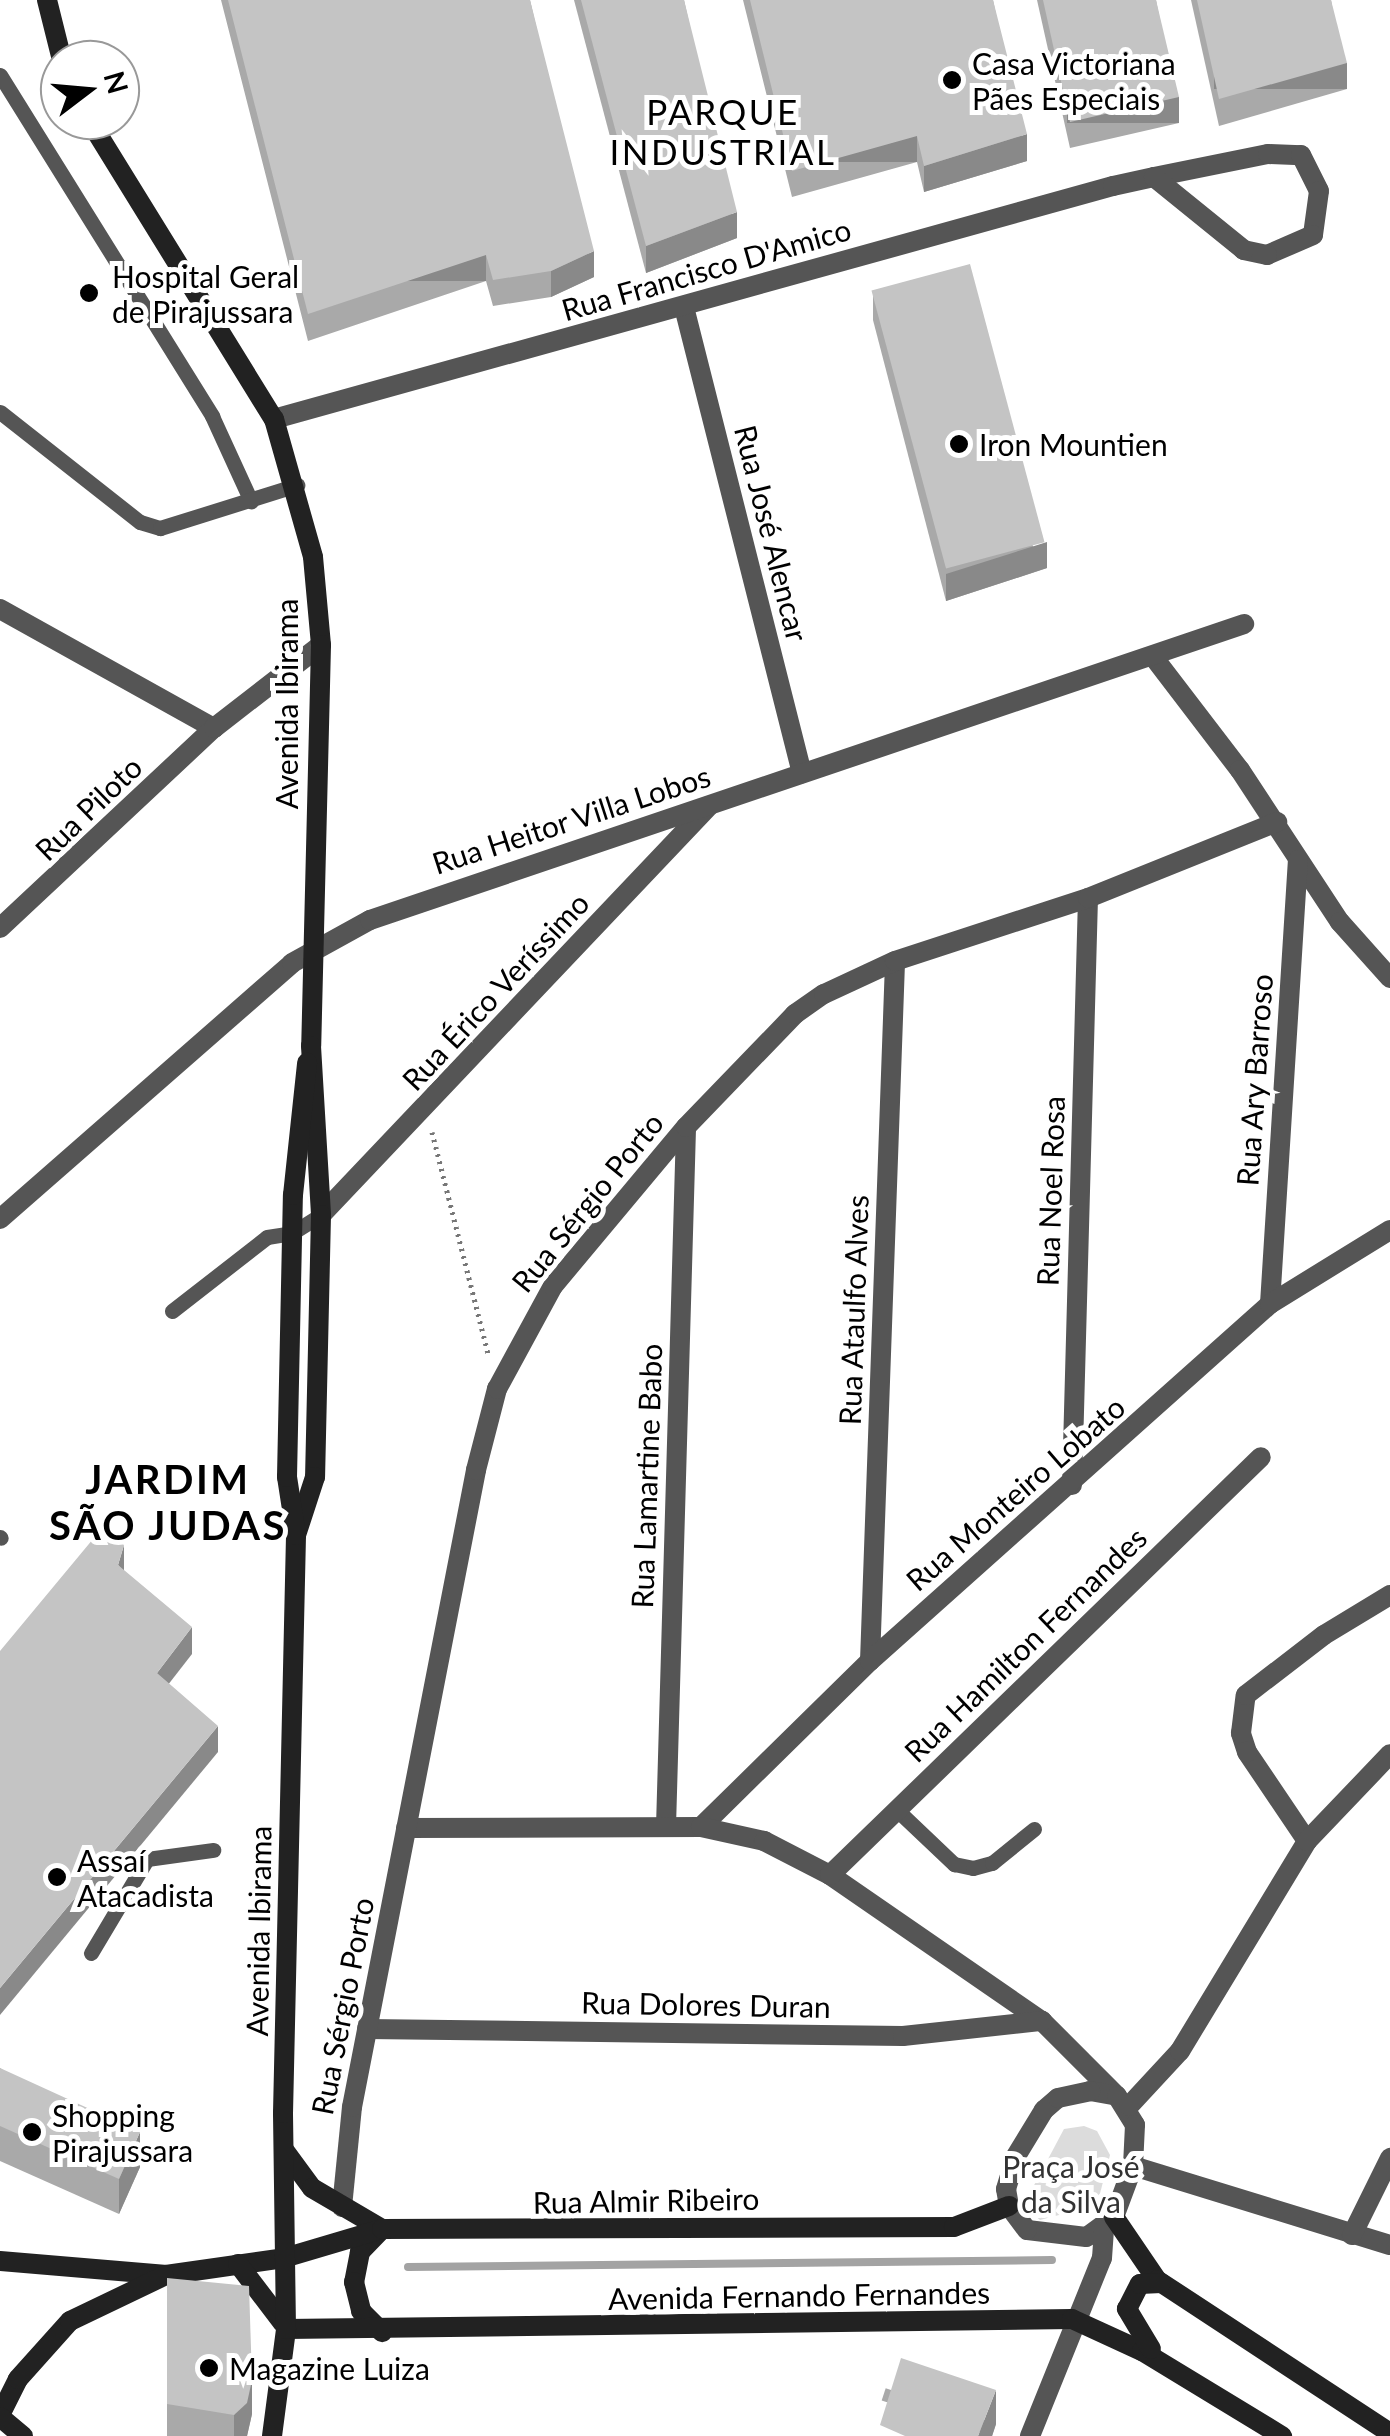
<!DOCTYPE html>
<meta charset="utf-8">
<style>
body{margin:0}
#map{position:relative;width:1390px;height:2436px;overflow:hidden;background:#fff;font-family:Lato,sans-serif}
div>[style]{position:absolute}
.green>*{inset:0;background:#dcdcdc}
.stream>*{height:8px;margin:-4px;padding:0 4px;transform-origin:4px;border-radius:4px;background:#a3a3a3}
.path>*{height:5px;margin-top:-2.5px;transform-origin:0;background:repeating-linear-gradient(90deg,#777 0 2.5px,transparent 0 7.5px)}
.lane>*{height:15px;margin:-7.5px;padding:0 7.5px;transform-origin:7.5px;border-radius:7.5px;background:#555}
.street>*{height:20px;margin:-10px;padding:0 10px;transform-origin:10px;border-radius:10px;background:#555}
.secondary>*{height:20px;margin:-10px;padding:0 10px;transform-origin:10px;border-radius:10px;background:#222}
.wall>*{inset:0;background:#a9a9a9;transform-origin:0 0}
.shaded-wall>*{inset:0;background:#898989;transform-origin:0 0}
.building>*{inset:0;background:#c4c4c4;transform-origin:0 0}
.dots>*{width:28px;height:28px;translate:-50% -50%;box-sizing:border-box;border:5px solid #fff;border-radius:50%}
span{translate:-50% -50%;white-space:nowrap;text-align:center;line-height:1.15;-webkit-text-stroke:10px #fff;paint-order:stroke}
.poi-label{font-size:30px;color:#000}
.left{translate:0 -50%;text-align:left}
.street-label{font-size:30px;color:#000}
.park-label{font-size:30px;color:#333}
.quarter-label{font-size:35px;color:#000;letter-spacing:2.5px}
.district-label{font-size:40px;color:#000;font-weight:700;letter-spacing:2.5px}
.north{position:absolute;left:40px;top:40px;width:100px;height:100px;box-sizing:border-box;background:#fff;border:2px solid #999;border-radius:50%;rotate:74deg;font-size:28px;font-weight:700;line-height:40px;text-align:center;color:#000}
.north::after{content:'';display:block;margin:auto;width:35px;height:45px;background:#000;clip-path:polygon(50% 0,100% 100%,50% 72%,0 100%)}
</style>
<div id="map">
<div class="green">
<div style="clip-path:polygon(1084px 2126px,1097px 2131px,1110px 2155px,1097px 2205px,1040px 2220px,1023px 2206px,1064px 2129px)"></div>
</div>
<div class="stream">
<div style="left:408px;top:2267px;width:644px;rotate:-0.62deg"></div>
</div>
<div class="path">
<div style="left:432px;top:1132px;width:229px;rotate:75.8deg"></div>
</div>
<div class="lane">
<div style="left:0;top:75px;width:402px;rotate:58.1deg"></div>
<div style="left:212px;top:416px;width:94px;rotate:65.4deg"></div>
<div style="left:0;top:412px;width:178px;rotate:38.2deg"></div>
<div style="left:140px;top:522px;width:21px;rotate:17deg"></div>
<div style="left:160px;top:528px;width:144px;rotate:-17.4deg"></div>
<div style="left:172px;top:1311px;width:120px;rotate:-37.9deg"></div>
<div style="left:267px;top:1237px;width:25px;rotate:-9deg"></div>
<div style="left:292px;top:1233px;width:34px;rotate:-32deg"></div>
<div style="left:0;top:1537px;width:1px;rotate:45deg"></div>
<div style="left:897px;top:1810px;width:79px;rotate:43.5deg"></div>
<div style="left:954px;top:1864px;width:19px;rotate:12deg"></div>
<div style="left:973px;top:1868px;width:20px;rotate:-15deg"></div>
<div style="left:992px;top:1863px;width:54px;rotate:-39deg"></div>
<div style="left:91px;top:1953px;width:109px;rotate:-59.2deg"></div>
<div style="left:147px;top:1859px;width:67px;rotate:-7.8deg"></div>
</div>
<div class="street">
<div style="left:684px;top:307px;width:481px;rotate:75.8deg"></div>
<div style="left:274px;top:419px;width:871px;rotate:-15.52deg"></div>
<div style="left:1113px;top:186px;width:42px;rotate:-12.4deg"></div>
<div style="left:1154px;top:177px;width:116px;rotate:-11.4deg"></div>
<div style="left:1268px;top:154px;width:33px;rotate:2deg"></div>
<div style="left:1301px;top:155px;width:40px;rotate:63.4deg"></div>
<div style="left:1319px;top:191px;width:44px;rotate:97.8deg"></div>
<div style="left:1313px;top:235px;width:50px;rotate:156.5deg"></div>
<div style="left:1267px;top:255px;width:24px;rotate:-168deg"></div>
<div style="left:1244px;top:250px;width:116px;rotate:-141deg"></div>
<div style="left:0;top:609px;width:245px;rotate:29.1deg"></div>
<div style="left:1155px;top:659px;width:140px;rotate:52.6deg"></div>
<div style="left:1240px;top:770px;width:182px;rotate:56.7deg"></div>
<div style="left:1340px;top:922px;width:75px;rotate:48.2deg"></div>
<div style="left:0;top:928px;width:293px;rotate:-43.1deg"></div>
<div style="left:214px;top:728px;width:135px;rotate:-37.8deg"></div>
<div style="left:321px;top:1215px;width:564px;rotate:-46.51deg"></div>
<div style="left:0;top:1219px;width:388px;rotate:-41.2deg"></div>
<div style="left:292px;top:963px;width:89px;rotate:-28.9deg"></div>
<div style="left:370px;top:920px;width:923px;rotate:-18.71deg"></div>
<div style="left:1270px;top:1304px;width:445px;rotate:-86.4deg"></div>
<div style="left:1072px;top:1485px;width:587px;rotate:-88.44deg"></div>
<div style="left:870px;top:1661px;width:700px;rotate:-87.95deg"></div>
<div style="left:666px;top:1827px;width:700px;rotate:-88.36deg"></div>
<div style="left:701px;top:1827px;width:237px;rotate:-44.5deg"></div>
<div style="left:870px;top:1661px;width:536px;rotate:-41.75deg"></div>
<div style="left:1270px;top:1304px;width:141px;rotate:-31.7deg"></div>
<div style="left:406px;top:1828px;width:295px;rotate:-0.2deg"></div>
<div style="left:701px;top:1827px;width:65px;rotate:12.5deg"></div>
<div style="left:764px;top:1841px;width:74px;rotate:27.3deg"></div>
<div style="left:830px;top:1875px;width:257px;rotate:34.6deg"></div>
<div style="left:1042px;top:2021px;width:106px;rotate:45deg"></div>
<div style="left:1307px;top:1841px;width:107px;rotate:-124deg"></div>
<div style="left:1247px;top:1752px;width:20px;rotate:-108deg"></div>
<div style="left:1241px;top:1733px;width:38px;rotate:-83deg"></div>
<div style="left:1246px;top:1695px;width:98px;rotate:-37.6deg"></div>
<div style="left:1324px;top:1635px;width:77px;rotate:-31.2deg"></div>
<div style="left:830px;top:1875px;width:600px;rotate:-44.12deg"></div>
<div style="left:367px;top:2029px;width:536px;rotate:0.75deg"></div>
<div style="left:903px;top:2036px;width:140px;rotate:-6.2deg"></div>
<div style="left:1090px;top:2091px;width:27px;rotate:10deg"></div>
<div style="left:1117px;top:2096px;width:34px;rotate:58deg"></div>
<div style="left:1135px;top:2125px;width:41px;rotate:92.8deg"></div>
<div style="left:1133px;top:2166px;width:54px;rotate:110.4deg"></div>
<div style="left:1114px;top:2217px;width:34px;rotate:144deg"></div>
<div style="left:1086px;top:2237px;width:59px;rotate:-173.2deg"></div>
<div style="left:1027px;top:2230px;width:30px;rotate:-127deg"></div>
<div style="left:1009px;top:2206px;width:17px;rotate:-100deg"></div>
<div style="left:1006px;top:2189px;width:34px;rotate:-73deg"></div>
<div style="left:1016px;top:2156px;width:54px;rotate:-58.7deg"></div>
<div style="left:1044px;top:2110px;width:18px;rotate:-41deg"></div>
<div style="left:1058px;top:2098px;width:33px;rotate:-12deg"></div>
<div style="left:1129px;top:2106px;width:75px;rotate:-47.2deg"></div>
<div style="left:1180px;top:2051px;width:245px;rotate:-58.8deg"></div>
<div style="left:1307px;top:1841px;width:120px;rotate:-46.3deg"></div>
<div style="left:1133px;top:2166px;width:269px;rotate:17.1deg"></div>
<div style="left:342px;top:2207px;width:100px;rotate:-84.3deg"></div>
<div style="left:352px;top:2107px;width:649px;rotate:-78.98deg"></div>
<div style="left:476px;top:1470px;width:84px;rotate:-75.5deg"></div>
<div style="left:497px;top:1389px;width:117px;rotate:-61.5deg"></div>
<div style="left:553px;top:1286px;width:207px;rotate:-50.1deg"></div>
<div style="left:686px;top:1127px;width:157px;rotate:-46deg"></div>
<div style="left:795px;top:1014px;width:35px;rotate:-35deg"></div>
<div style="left:824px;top:994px;width:78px;rotate:-24.9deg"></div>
<div style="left:895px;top:961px;width:203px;rotate:-18.1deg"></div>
<div style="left:1088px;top:898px;width:204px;rotate:-21.9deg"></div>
<div style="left:1352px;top:2235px;width:86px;rotate:-63.7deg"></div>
<div style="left:1030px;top:2436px;width:192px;rotate:-68deg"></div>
<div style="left:1102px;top:2258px;width:28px;rotate:-86deg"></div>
</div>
<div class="secondary">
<div style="left:47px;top:0;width:62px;rotate:76deg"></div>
<div style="left:89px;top:120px;width:352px;rotate:58.3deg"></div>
<div style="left:274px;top:419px;width:143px;rotate:74.2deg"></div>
<div style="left:313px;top:557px;width:88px;rotate:84.8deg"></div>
<div style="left:321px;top:645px;width:401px;rotate:91.4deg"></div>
<div style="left:311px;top:1046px;width:169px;rotate:86.6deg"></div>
<div style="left:321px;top:1215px;width:262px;rotate:91.3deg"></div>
<div style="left:315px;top:1477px;width:61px;rotate:108.1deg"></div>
<div style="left:284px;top:2150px;width:47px;rotate:53.6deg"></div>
<div style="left:312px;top:2188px;width:81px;rotate:30.4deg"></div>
<div style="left:382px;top:2229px;width:32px;rotate:134deg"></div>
<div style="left:360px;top:2252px;width:31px;rotate:101deg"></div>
<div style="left:354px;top:2282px;width:30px;rotate:76deg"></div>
<div style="left:361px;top:2311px;width:30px;rotate:45deg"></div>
<div style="left:1114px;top:2217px;width:76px;rotate:55.7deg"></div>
<div style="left:1157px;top:2280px;width:279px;rotate:33.3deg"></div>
<div style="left:0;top:2261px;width:167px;rotate:4.8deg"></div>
<div style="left:166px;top:2275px;width:119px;rotate:-8.2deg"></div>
<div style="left:284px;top:2258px;width:102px;rotate:-16.5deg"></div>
<div style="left:382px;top:2229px;width:572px;rotate:-0.2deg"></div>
<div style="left:954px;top:2227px;width:59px;rotate:-20.9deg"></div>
<div style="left:238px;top:2264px;width:74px;rotate:52.7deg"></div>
<div style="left:286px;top:2329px;width:786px;rotate:-0.73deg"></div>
<div style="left:1072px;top:2319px;width:77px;rotate:24.6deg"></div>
<div style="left:1142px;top:2351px;width:164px;rotate:31.3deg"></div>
<div style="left:1151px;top:2349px;width:47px;rotate:-121deg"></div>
<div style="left:1127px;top:2309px;width:28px;rotate:-63deg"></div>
<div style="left:1140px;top:2284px;width:21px;rotate:-3deg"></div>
<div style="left:0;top:2415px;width:40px;rotate:-63.4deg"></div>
<div style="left:18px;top:2379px;width:78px;rotate:-48.1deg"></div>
<div style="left:70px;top:2321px;width:104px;rotate:-25.6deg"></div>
<div style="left:0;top:2417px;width:30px;rotate:40deg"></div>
<div style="left:272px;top:2436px;width:108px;rotate:-82.5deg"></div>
<div style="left:286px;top:2329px;width:216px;rotate:-90.8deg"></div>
<div style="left:283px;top:2113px;width:578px;rotate:-88.71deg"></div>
<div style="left:296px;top:1535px;width:59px;rotate:-98.8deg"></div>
<div style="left:287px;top:1477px;width:282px;rotate:-88.8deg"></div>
<div style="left:293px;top:1195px;width:133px;rotate:-83.9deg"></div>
</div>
<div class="wall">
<div style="clip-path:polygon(221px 0,530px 0,594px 277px,551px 297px,493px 306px,486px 281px,308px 341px)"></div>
<div style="clip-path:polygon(574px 0,684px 0,737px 238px,646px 273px)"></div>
<div style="clip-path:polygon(743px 0,993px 0,1027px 161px,924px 192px,917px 162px,792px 197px)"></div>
<div style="clip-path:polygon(1037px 0,1156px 0,1179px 123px,1070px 148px)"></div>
<div style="clip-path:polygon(1191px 0,1331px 0,1347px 89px,1219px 126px)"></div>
<div style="clip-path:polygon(873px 294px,1047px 568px,946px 601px,873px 320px)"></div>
<div style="clip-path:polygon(0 2068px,140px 2167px,119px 2214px,0 2161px)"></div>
<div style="clip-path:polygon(167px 2278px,252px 2414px,247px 2436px,167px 2436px)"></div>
<div style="left:996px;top:2424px;width:13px;height:116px;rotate:108deg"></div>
</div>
<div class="shaded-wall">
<div style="left:1347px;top:63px;width:26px;height:133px;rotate:90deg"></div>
<div style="left:1179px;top:97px;width:26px;height:112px;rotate:90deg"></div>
<div style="clip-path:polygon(1027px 134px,1027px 161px,924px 192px,924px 166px)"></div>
<div style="left:917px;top:136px;width:26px;height:130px;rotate:90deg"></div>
<div style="clip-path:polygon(737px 212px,737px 238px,646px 273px,646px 246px)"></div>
<div style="clip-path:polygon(594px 251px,594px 277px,551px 297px,551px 271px)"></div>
<div style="left:486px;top:255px;width:26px;height:188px;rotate:90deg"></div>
<div style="clip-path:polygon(1047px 542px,1047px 568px,946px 601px,946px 574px)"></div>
<div style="clip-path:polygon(124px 1545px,124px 1572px,118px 1565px)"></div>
<div style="clip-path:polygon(192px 1627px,192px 1654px,157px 1699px,157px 1673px)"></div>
<div style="clip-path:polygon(218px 1726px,218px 1752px,0 2015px,0 1988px)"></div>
<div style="clip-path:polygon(140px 2132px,140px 2167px,119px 2214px,119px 2179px)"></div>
<div style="clip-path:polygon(252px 2380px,252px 2414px,247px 2436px,234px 2436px,234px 2415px)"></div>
<div style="clip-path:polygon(996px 2390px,996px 2424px,992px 2436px,978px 2436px)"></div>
</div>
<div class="building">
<div style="clip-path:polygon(228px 0,530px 0,594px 251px,551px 271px,493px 280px,486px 255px,308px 314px)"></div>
<div style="clip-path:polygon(581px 0,684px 0,737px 212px,646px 246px)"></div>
<div style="clip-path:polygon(750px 0,993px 0,1027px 134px,924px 166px,917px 136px,792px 171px)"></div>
<div style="clip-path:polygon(1043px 0,1156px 0,1179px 97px,1070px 122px)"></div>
<div style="clip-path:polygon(1197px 0,1331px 0,1347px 63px,1219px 99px)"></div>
<div style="left:970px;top:264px;width:288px;height:102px;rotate:75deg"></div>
<div style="clip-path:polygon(103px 1527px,124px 1545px,118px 1565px,192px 1627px,157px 1673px,218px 1726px,0 1988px,0 1651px)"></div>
<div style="clip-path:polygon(0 2068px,140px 2132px,119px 2179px,0 2126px)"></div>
<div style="clip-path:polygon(167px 2278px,249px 2286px,252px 2380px,247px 2403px,234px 2415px,167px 2404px)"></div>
<div style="clip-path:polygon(901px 2358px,996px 2390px,978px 2436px,905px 2436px,880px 2425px)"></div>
</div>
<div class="dots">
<div style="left:952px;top:80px;background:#000"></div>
<div style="left:89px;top:293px;background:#000"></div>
<div style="left:959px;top:444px;background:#000"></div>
<div style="left:57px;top:1877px;background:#000"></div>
<div style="left:32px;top:2132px;background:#000"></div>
<div style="left:209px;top:2368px;background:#000"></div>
</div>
<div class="poi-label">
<span class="left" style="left:972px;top:80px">Casa Victoriana<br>Pães Especiais</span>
<span class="left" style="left:112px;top:293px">Hospital Geral<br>de Pirajussara</span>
<span class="left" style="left:979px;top:444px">Iron Mountien</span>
<span class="left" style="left:77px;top:1877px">Assaí<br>Atacadista</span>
<span class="left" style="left:52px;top:2132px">Shopping<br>Pirajussara</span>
<span class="left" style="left:229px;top:2368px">Magazine Luiza</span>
</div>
<div class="street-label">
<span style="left:706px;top:269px;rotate:-16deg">Rua Francisco D'Amico</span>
<span style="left:772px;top:533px;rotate:76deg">Rua José Alencar</span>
<span style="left:286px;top:704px;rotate:-90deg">Avenida Ibirama</span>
<span style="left:88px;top:808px;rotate:-44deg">Rua Piloto</span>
<span style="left:571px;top:819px;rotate:-18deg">Rua Heitor Villa Lobos</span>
<span style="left:495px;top:991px;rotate:-47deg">Rua Érico Veríssimo</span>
<span style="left:1254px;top:1080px;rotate:-86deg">Rua Ary Barroso</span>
<span style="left:1050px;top:1191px;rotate:-88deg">Rua Noel Rosa</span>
<span style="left:587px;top:1202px;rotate:-51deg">Rua Sérgio Porto</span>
<span style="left:853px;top:1310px;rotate:-88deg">Rua Ataulfo Alves</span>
<span style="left:646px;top:1476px;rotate:-88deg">Rua Lamartine Babo</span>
<span style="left:1015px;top:1493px;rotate:-41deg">Rua Monteiro Lobato</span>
<span style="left:1025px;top:1644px;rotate:-44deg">Rua Hamilton Fernandes</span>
<span style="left:258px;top:1931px;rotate:-89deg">Avenida Ibirama</span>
<span style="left:706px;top:2004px;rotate:1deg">Rua Dolores Duran</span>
<span style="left:342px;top:2006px;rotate:-79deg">Rua Sérgio Porto</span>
<span style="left:646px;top:2200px;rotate:-1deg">Rua Almir Ribeiro</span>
<span style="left:799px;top:2295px;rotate:-1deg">Avenida Fernando Fernandes</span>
</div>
<div class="park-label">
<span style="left:1071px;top:2183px">Praça José<br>da Silva</span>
</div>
<div class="quarter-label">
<span style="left:723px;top:131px">PARQUE<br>INDUSTRIAL</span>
</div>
<div class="district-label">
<span style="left:168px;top:1502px">JARDIM<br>SÃO JUDAS</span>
</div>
<div class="north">N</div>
</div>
